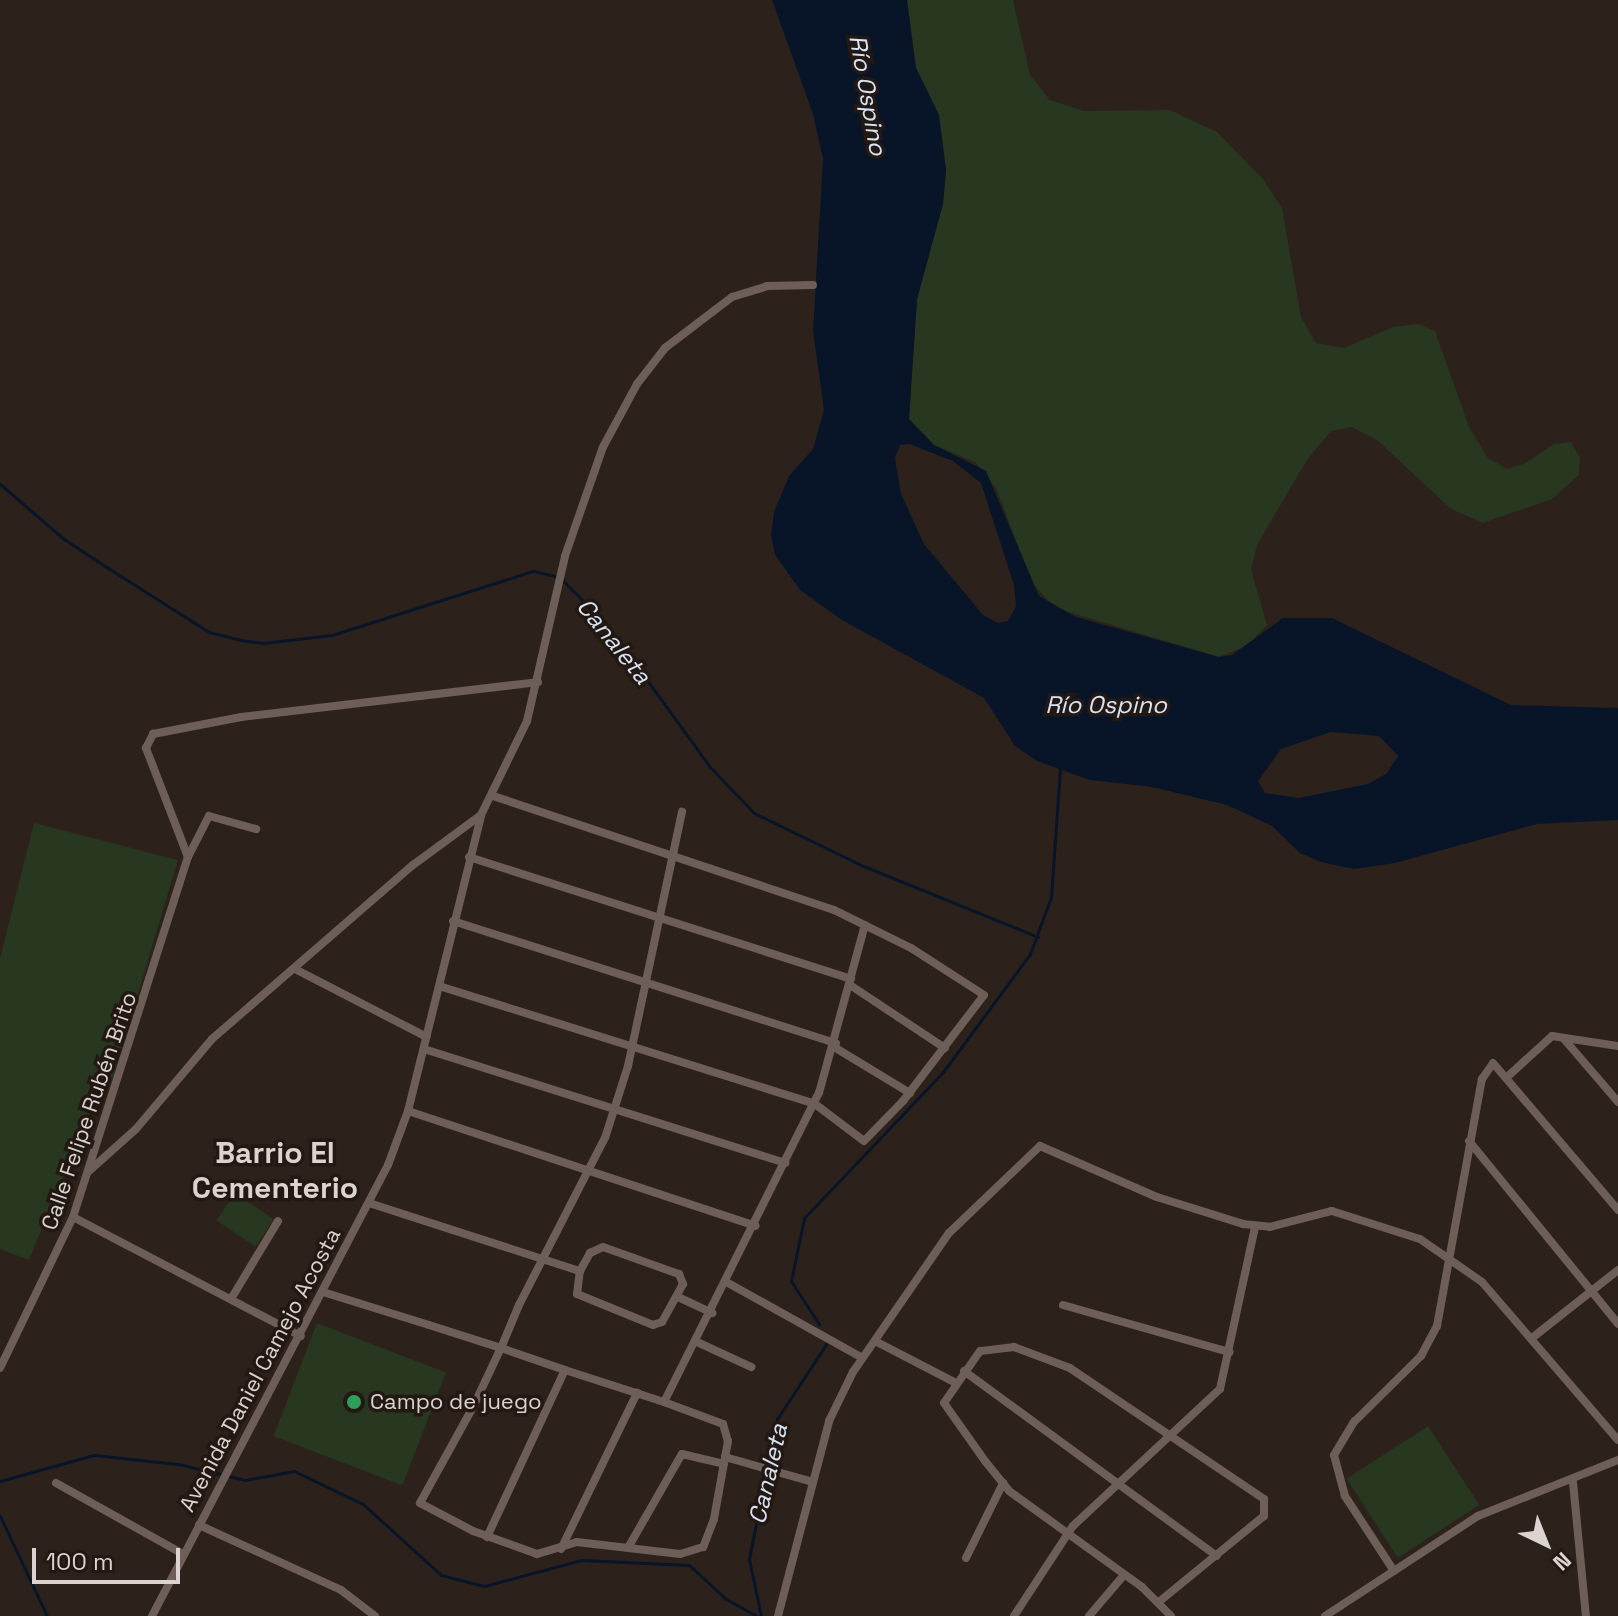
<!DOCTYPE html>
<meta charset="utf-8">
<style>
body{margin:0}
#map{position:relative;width:1618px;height:1616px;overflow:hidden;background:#2d221b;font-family:"Space Grotesk",sans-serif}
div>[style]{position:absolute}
.green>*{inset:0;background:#273720;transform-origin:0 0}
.water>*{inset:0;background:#081529}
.stream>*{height:3px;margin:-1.5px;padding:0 1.5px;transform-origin:1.5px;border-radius:1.5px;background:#081529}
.street>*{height:8px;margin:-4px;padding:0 4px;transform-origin:4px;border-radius:4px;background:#6d5f57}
.dots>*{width:22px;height:22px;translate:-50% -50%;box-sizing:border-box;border:4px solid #241912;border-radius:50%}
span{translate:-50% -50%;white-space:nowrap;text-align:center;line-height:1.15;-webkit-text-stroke:7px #241912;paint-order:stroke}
.street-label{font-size:22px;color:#dbd3cf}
.poi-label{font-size:22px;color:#dbd3cf}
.left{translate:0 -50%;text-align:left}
.water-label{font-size:24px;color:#d7e4f8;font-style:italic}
.district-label{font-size:30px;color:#dbd3cf;font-weight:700}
.north{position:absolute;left:1506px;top:1504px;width:80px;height:80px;-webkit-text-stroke:6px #241912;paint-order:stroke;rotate:137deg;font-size:22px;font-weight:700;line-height:32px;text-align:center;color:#dbd3cf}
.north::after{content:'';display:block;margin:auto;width:28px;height:36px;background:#dbd3cf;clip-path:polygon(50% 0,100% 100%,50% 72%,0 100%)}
.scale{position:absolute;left:32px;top:1548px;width:148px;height:36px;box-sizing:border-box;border:4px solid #dbd3cf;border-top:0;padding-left:10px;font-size:24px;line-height:28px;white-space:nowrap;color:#dbd3cf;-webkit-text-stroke:6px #241912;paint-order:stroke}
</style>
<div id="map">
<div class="green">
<div style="clip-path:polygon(907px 0,1013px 0,1030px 75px,1050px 100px,1084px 111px,1170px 110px,1217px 132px,1263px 179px,1282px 208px,1301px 317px,1316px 343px,1344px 348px,1393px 327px,1418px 324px,1435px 331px,1469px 427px,1488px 458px,1507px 469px,1526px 463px,1554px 444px,1571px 442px,1580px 458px,1579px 475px,1552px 499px,1483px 523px,1451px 509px,1377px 440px,1352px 427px,1331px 431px,1307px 460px,1257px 545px,1251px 570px,1267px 625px,1247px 646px,1219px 657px,1055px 608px,1032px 583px,996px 488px,975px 462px,934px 445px,909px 419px,917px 299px,943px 204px,946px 170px,939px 115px,916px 68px)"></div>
<div style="clip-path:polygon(34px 823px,178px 860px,110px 1087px,101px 1084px,29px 1260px,0 1249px,0 958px)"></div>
<div style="left:235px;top:1193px;width:47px;height:33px;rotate:34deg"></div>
<div style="left:317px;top:1323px;width:138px;height:121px;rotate:21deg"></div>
<div style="left:1428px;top:1426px;width:94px;height:97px;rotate:57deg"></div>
</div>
<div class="water">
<div style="clip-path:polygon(evenodd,772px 0,907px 0,916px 68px,939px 115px,946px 170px,943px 204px,917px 299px,909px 419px,934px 445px,986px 471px,1039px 596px,1076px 617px,1219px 657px,1232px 655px,1283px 618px,1332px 618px,1511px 705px,1618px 708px,1618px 820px,1537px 824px,1395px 863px,1354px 869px,1321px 862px,1300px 853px,1272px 826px,1227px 805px,1152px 787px,1090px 780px,1037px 761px,1015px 746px,984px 698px,842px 620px,800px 590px,775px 555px,771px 535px,774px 512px,789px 476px,813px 449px,824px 410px,813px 331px,823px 159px,813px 114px,772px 0,909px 444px,953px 461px,981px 483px,1014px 585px,1016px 606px,1008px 621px,998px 623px,983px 615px,924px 544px,901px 494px,895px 458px,900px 445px,909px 444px,772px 0,1331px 732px,1379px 736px,1398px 756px,1386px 774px,1368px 784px,1299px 798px,1265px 793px,1258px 781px,1281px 749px,1331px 732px)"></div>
</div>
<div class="stream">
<div style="left:0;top:484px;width:84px;rotate:40.7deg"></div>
<div style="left:64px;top:539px;width:53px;rotate:33.4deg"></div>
<div style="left:108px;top:568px;width:120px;rotate:32.4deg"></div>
<div style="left:209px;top:632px;width:32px;rotate:14deg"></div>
<div style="left:240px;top:640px;width:24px;rotate:7deg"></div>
<div style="left:264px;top:643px;width:68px;rotate:-6.7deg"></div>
<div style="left:332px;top:635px;width:211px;rotate:-17.7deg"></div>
<div style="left:533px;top:571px;width:27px;rotate:13deg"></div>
<div style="left:559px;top:577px;width:63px;rotate:44.4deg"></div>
<div style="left:604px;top:621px;width:180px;rotate:54deg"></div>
<div style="left:710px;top:767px;width:64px;rotate:46.3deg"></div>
<div style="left:754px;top:813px;width:119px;rotate:25.9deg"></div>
<div style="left:861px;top:865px;width:191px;rotate:22.1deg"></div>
<div style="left:819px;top:1324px;width:51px;rotate:-123.1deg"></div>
<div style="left:791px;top:1281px;width:64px;rotate:-78.3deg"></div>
<div style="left:804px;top:1218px;width:202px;rotate:-46.4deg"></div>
<div style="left:943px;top:1072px;width:147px;rotate:-53.6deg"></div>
<div style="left:1030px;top:954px;width:61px;rotate:-69.8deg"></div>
<div style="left:1051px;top:897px;width:129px;rotate:-86deg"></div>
<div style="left:0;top:1481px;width:98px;rotate:-15.5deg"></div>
<div style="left:94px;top:1455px;width:84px;rotate:6.1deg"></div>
<div style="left:178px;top:1464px;width:69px;rotate:13.4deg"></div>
<div style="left:245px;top:1480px;width:50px;rotate:-10.4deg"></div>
<div style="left:294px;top:1471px;width:76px;rotate:25.6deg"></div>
<div style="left:363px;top:1504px;width:105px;rotate:42.3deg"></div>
<div style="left:441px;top:1575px;width:44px;rotate:14.3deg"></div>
<div style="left:484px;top:1586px;width:101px;rotate:-14.9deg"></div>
<div style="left:582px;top:1560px;width:107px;rotate:2.7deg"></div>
<div style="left:689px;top:1565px;width:50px;rotate:42.6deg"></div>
<div style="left:726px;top:1599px;width:35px;rotate:29deg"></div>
<div style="left:0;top:1516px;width:110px;rotate:64.8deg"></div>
<div style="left:761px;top:1616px;width:58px;rotate:-101.9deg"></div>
<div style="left:749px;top:1559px;width:143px;rotate:-78.7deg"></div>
<div style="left:777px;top:1419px;width:91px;rotate:-56.7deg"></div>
</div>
<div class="street">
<div style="left:188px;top:857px;width:117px;rotate:-111.1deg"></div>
<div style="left:146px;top:748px;width:16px;rotate:-63deg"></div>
<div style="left:153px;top:734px;width:90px;rotate:-10.9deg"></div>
<div style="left:241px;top:717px;width:299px;rotate:-6.7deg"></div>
<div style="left:469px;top:857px;width:401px;rotate:17.7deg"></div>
<div style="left:453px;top:921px;width:402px;rotate:17.7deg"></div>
<div style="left:295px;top:969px;width:148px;rotate:27.3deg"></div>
<div style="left:850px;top:985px;width:114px;rotate:33.6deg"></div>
<div style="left:439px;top:986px;width:394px;rotate:17.4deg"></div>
<div style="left:815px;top:1104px;width:61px;rotate:37.1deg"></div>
<div style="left:864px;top:1141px;width:56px;rotate:-45.7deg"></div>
<div style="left:903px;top:1101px;width:133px;rotate:-52.6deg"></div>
<div style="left:984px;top:995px;width:87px;rotate:-147.2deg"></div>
<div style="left:911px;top:948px;width:86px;rotate:-153.7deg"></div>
<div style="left:834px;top:910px;width:359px;rotate:-161.5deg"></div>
<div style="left:1564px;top:1039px;width:83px;rotate:49.4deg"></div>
<div style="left:834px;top:1047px;width:89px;rotate:31.2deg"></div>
<div style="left:424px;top:1049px;width:379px;rotate:17.5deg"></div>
<div style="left:1506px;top:1078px;width:62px;rotate:-42.4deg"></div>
<div style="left:1552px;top:1036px;width:67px;rotate:8.6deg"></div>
<div style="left:408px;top:1111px;width:366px;rotate:18.3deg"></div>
<div style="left:1469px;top:1141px;width:236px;rotate:50.8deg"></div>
<div style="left:89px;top:1171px;width:63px;rotate:-41.8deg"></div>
<div style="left:136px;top:1129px;width:118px;rotate:-49.8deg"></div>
<div style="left:212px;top:1039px;width:266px;rotate:-40.9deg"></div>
<div style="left:413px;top:865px;width:84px;rotate:-36.3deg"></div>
<div style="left:481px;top:815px;width:105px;rotate:-63.9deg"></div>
<div style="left:527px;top:721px;width:169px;rotate:-77deg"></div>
<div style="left:565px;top:556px;width:115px;rotate:-70.8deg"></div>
<div style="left:603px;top:447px;width:72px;rotate:-61.6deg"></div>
<div style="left:637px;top:384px;width:46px;rotate:-52.1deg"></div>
<div style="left:665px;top:348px;width:84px;rotate:-37.3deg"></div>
<div style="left:732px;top:297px;width:37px;rotate:-17deg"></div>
<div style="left:767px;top:286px;width:46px;rotate:-1.2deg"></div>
<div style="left:369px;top:1203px;width:222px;rotate:17.9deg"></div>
<div style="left:73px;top:1217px;width:257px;rotate:27.6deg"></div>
<div style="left:603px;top:1247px;width:81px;rotate:19.6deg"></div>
<div style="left:679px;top:1274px;width:11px;rotate:68deg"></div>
<div style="left:683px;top:1284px;width:43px;rotate:118.9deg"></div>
<div style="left:662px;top:1322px;width:9px;rotate:162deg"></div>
<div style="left:653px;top:1325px;width:82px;rotate:-157.8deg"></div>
<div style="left:577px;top:1294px;width:23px;rotate:-83deg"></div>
<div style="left:580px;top:1271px;width:21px;rotate:-61deg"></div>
<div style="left:590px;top:1253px;width:14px;rotate:-25deg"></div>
<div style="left:728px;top:1283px;width:154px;rotate:29.1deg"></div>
<div style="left:323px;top:1292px;width:111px;rotate:17.3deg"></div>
<div style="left:429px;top:1325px;width:76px;rotate:17.7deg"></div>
<div style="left:501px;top:1348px;width:68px;rotate:19deg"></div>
<div style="left:565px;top:1370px;width:104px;rotate:17.9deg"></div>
<div style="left:664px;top:1402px;width:63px;rotate:20.4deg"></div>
<div style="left:723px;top:1424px;width:18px;rotate:74deg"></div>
<div style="left:728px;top:1441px;width:79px;rotate:100.2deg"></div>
<div style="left:714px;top:1519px;width:30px;rotate:111deg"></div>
<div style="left:703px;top:1547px;width:24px;rotate:163deg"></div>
<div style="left:680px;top:1554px;width:104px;rotate:-173.4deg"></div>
<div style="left:577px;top:1542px;width:42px;rotate:163.3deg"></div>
<div style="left:537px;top:1554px;width:68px;rotate:-160.2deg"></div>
<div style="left:473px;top:1531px;width:60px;rotate:-152.2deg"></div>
<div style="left:420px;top:1503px;width:112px;rotate:-61.1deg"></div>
<div style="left:474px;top:1405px;width:63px;rotate:-64.7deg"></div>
<div style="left:501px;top:1348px;width:47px;rotate:-67.3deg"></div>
<div style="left:519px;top:1305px;width:188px;rotate:-62.8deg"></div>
<div style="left:605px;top:1138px;width:76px;rotate:-72.3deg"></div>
<div style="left:628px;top:1066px;width:260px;rotate:-78deg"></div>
<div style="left:678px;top:1297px;width:38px;rotate:25deg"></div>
<div style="left:231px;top:1299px;width:91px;rotate:-58.9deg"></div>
<div style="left:1063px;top:1305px;width:173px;rotate:15.8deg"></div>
<div style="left:1532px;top:1338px;width:110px;rotate:-38.3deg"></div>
<div style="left:875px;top:1341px;width:91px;rotate:27.4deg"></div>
<div style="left:697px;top:1342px;width:60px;rotate:24.8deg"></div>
<div style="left:0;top:1368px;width:168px;rotate:-64.2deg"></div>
<div style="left:73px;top:1217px;width:378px;rotate:-72.3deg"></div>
<div style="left:188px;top:857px;width:46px;rotate:-62.9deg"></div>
<div style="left:209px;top:816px;width:49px;rotate:15.5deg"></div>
<div style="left:964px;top:1371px;width:313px;rotate:36.2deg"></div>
<div style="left:664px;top:1402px;width:346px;rotate:-63.4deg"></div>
<div style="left:819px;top:1093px;width:174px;rotate:-74.7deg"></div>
<div style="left:725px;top:1457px;width:91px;rotate:15.9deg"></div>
<div style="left:1573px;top:1482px;width:135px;rotate:84.5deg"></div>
<div style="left:56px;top:1483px;width:145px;rotate:29.2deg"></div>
<div style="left:199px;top:1525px;width:156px;rotate:24.6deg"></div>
<div style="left:341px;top:1590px;width:43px;rotate:37.4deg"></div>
<div style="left:487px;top:1537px;width:184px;rotate:-65deg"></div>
<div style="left:629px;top:1546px;width:106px;rotate:-60.1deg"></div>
<div style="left:682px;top:1454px;width:43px;rotate:13.4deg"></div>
<div style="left:561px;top:1549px;width:174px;rotate:-64deg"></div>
<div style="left:966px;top:1558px;width:84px;rotate:-63.7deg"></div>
<div style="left:1394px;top:1571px;width:90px;rotate:-123.2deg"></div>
<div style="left:1345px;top:1496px;width:42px;rotate:-105deg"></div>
<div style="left:1334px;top:1455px;width:39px;rotate:-59deg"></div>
<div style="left:1354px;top:1422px;width:94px;rotate:-44.6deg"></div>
<div style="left:1421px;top:1356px;width:34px;rotate:-62deg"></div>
<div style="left:1437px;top:1326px;width:251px;rotate:-79.7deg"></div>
<div style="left:1482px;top:1079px;width:19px;rotate:-55deg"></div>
<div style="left:1493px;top:1063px;width:193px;rotate:49.6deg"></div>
<div style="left:1160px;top:1601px;width:134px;rotate:-39.3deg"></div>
<div style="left:1264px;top:1516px;width:17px;rotate:-90deg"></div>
<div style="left:1264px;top:1499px;width:234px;rotate:-146deg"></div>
<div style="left:1070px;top:1368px;width:60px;rotate:-159.4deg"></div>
<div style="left:1014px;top:1347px;width:34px;rotate:173deg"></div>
<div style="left:980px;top:1351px;width:63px;rotate:124.7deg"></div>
<div style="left:944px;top:1403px;width:71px;rotate:54.7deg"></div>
<div style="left:985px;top:1461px;width:38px;rotate:51deg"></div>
<div style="left:1009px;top:1491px;width:164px;rotate:35.8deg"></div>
<div style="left:1142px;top:1587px;width:41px;rotate:45deg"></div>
<div style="left:152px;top:1616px;width:509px;rotate:-62.38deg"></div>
<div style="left:388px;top:1165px;width:58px;rotate:-69.7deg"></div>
<div style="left:408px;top:1111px;width:305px;rotate:-76.1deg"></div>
<div style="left:778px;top:1616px;width:202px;rotate:-75.3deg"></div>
<div style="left:829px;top:1421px;width:55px;rotate:-63.9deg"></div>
<div style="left:853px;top:1372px;width:169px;rotate:-55.4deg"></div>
<div style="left:949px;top:1233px;width:126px;rotate:-43.7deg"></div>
<div style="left:1040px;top:1146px;width:128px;rotate:23.6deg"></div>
<div style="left:1157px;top:1197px;width:90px;rotate:17.4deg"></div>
<div style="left:1243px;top:1224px;width:27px;rotate:6deg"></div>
<div style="left:1270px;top:1227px;width:64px;rotate:-14.5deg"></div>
<div style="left:1332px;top:1211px;width:92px;rotate:17.7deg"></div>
<div style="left:1420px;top:1239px;width:75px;rotate:34.7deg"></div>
<div style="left:1482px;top:1282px;width:208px;rotate:49.3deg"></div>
<div style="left:1014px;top:1616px;width:108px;rotate:-56.8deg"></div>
<div style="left:1073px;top:1526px;width:201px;rotate:-43deg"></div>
<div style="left:1220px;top:1389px;width:166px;rotate:-77.8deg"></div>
<div style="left:1089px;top:1616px;width:54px;rotate:-49.5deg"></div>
<div style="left:1325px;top:1616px;width:183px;rotate:-33.2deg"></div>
<div style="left:1478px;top:1516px;width:151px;rotate:-21.8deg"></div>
</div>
<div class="dots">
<div style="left:354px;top:1402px;background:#2e9e5b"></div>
</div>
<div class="street-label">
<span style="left:89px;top:1111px;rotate:-71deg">Calle Felipe Rubén Brito</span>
<span style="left:260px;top:1370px;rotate:-62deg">Avenida Daniel Camejo Acosta</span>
</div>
<div class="poi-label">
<span class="left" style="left:370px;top:1402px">Campo de juego</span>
</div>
<div class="water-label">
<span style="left:868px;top:95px;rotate:80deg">Río Ospino</span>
<span style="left:614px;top:641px;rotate:51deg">Canaleta</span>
<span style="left:1106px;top:705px">Río Ospino</span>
<span style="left:768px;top:1474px;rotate:-77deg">Canaleta</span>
</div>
<div class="district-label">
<span style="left:275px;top:1170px">Barrio El<br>Cementerio</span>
</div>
<div class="north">N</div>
<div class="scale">100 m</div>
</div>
